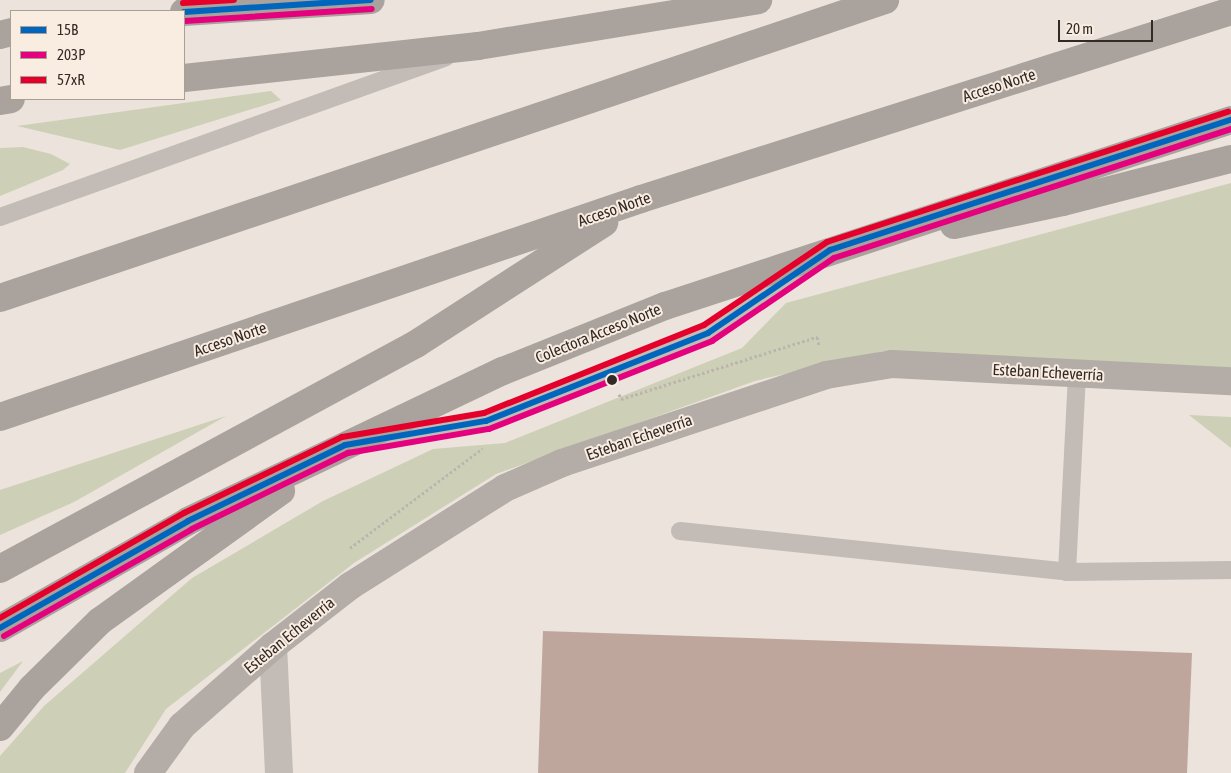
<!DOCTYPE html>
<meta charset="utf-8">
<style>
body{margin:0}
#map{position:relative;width:1231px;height:773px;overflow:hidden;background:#ebe3dc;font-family:"Asap Condensed",sans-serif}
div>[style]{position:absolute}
.green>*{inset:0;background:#cdd0b6}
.building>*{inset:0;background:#bfa69d}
.path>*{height:3px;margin-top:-1.5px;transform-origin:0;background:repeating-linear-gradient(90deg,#bcb4ae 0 2.5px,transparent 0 5px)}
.lane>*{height:18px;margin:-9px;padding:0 9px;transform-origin:9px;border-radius:9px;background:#c3bbb6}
.street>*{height:28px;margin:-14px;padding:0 14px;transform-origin:14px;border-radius:14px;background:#c3bbb6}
.secondary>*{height:28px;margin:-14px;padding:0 14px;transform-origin:14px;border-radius:14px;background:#b4aca6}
.highway>*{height:28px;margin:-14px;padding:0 14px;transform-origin:14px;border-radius:14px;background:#aaa29c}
.bus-1>*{height:6px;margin:-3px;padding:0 3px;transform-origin:3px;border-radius:3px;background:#0065bd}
.bus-2>*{height:6px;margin:-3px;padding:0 3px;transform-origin:3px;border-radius:3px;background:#e5007d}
.bus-3>*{height:6px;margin:-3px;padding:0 3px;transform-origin:3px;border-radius:3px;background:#e4002b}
.dots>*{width:14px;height:14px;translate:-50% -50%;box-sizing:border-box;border:2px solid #f9ede2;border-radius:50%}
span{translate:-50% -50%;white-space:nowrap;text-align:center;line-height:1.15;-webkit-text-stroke:4px #f9ede2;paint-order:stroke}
.street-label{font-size:16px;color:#332925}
.legend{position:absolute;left:10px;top:10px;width:175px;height:90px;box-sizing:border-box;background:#f9ede2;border:1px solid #aa9f96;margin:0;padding:6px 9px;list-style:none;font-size:15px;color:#332925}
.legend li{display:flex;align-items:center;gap:10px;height:25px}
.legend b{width:25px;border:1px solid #aa9f96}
.scale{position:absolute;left:1058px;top:20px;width:95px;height:22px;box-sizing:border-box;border:2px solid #332925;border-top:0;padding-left:6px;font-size:15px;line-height:18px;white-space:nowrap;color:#332925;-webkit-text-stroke:4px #f9ede2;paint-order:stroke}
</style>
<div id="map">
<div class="green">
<div style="clip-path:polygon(271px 91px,281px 100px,120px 150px,17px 126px)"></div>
<div style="clip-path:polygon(23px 147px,51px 154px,70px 164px,63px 170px,0 196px,0 148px)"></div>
<div style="clip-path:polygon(1231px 183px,1231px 368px,883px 351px,755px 381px,496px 474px,354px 563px,166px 709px,125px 773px,0 773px,0 756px,44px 706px,192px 578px,323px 501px,433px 449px,505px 443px,742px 348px,786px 303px)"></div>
<div style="clip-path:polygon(1189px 415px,1231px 417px,1231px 448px)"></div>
<div style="clip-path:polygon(226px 416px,74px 502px,0 535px,0 490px)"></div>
<div style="clip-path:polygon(23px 661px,0 692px,0 673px)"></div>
</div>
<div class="building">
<div style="clip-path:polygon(543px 631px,1192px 653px,1187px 773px,538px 773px)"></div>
</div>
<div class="path">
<div style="left:619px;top:394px;width:5px;rotate:68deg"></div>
<div style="left:621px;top:399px;width:206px;rotate:-17.6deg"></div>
<div style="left:817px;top:337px;width:8px;rotate:76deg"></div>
<div style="left:350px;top:548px;width:166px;rotate:-36.9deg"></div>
</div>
<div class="lane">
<div style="left:0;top:217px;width:473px;rotate:-19.7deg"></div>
<div style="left:375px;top:440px;width:113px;rotate:-9.7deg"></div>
<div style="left:486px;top:421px;width:239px;rotate:-21.6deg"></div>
<div style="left:708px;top:333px;width:116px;rotate:-34.1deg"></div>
<div style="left:680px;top:531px;width:389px;rotate:6deg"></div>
<div style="left:1067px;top:572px;width:198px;rotate:-87.1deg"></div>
<div style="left:1067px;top:572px;width:164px;rotate:-0.7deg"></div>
</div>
<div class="street">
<div style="left:273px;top:646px;width:127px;rotate:87.3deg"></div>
</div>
<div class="secondary">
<div style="left:148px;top:773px;width:58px;rotate:-54.1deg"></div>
<div style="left:182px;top:726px;width:121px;rotate:-41.3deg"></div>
<div style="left:273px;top:646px;width:98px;rotate:-37.9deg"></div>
<div style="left:350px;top:586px;width:183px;rotate:-32.3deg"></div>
<div style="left:505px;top:488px;width:62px;rotate:-23.7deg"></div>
<div style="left:562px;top:463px;width:278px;rotate:-18.4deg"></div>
<div style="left:826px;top:375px;width:67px;rotate:-9.5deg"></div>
<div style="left:892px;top:364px;width:339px;rotate:2.9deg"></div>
</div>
<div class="highway">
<div style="left:184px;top:12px;width:187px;rotate:-3.7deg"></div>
<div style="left:0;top:35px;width:11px;rotate:-15deg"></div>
<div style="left:184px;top:78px;width:296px;rotate:-6.2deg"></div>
<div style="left:478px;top:46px;width:284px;rotate:-9.3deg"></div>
<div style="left:0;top:101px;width:11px;rotate:-10deg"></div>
<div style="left:954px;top:225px;width:111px;rotate:-11.9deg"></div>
<div style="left:1063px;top:202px;width:173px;rotate:-14.4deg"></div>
<div style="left:0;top:298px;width:934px;rotate:-18.61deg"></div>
<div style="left:0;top:417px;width:677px;rotate:-18.78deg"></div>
<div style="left:641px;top:199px;width:619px;rotate:-17.67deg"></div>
<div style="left:0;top:569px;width:473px;rotate:-28.4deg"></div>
<div style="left:416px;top:344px;width:224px;rotate:-32.8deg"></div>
<div style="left:0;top:628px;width:216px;rotate:-29.6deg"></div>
<div style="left:188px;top:521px;width:349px;rotate:-25.5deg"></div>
<div style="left:503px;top:371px;width:175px;rotate:-21.9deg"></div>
<div style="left:665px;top:306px;width:596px;rotate:-18.19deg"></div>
<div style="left:0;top:727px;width:50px;rotate:-50.6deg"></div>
<div style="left:32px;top:688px;width:95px;rotate:-44.6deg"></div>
<div style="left:100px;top:621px;width:223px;rotate:-35.7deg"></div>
</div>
<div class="bus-1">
<div style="left:184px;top:12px;width:187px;rotate:-3.7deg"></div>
<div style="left:0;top:628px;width:216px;rotate:-29.6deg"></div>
<div style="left:188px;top:521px;width:174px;rotate:-25.8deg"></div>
<div style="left:345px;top:445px;width:143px;rotate:-9.7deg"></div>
<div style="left:486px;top:421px;width:239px;rotate:-21.6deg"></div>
<div style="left:708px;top:333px;width:148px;rotate:-34.2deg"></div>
<div style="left:830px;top:250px;width:422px;rotate:-18deg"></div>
</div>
<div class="bus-2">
<div style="left:185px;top:21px;width:187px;rotate:-3.7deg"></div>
<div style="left:4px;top:636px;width:216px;rotate:-29.6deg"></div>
<div style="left:192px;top:529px;width:174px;rotate:-26deg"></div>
<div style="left:348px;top:453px;width:143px;rotate:-9.7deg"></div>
<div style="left:489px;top:429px;width:240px;rotate:-21.5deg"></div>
<div style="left:712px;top:341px;width:148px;rotate:-34.2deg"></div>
<div style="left:834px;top:258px;width:417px;rotate:-18deg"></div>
</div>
<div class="bus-3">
<div style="left:183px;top:3px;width:51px;rotate:-3.4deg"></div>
<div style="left:0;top:618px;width:212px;rotate:-29.7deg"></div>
<div style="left:184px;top:513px;width:175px;rotate:-25.7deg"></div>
<div style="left:342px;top:437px;width:144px;rotate:-9.6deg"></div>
<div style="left:484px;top:413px;width:237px;rotate:-21.8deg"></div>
<div style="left:704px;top:325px;width:148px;rotate:-34deg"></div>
<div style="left:827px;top:242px;width:422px;rotate:-18deg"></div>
</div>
<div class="dots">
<div style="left:612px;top:380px;background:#332925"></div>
</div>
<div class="street-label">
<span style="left:999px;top:85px;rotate:-18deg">Acceso Norte</span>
<span style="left:614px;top:209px;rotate:-19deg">Acceso Norte</span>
<span style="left:598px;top:333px;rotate:-22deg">Colectora Acceso Norte</span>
<span style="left:230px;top:339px;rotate:-19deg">Acceso Norte</span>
<span style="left:1048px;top:372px;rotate:3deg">Esteban Echeverría</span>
<span style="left:639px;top:437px;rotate:-19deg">Esteban Echeverría</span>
<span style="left:289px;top:635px;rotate:-39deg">Esteban Echeverría</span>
</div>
<ul class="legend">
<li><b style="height:6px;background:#0065bd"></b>15B</li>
<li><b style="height:6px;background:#e5007d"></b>203P</li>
<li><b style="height:6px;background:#e4002b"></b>57xR</li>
</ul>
<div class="scale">20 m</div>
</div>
